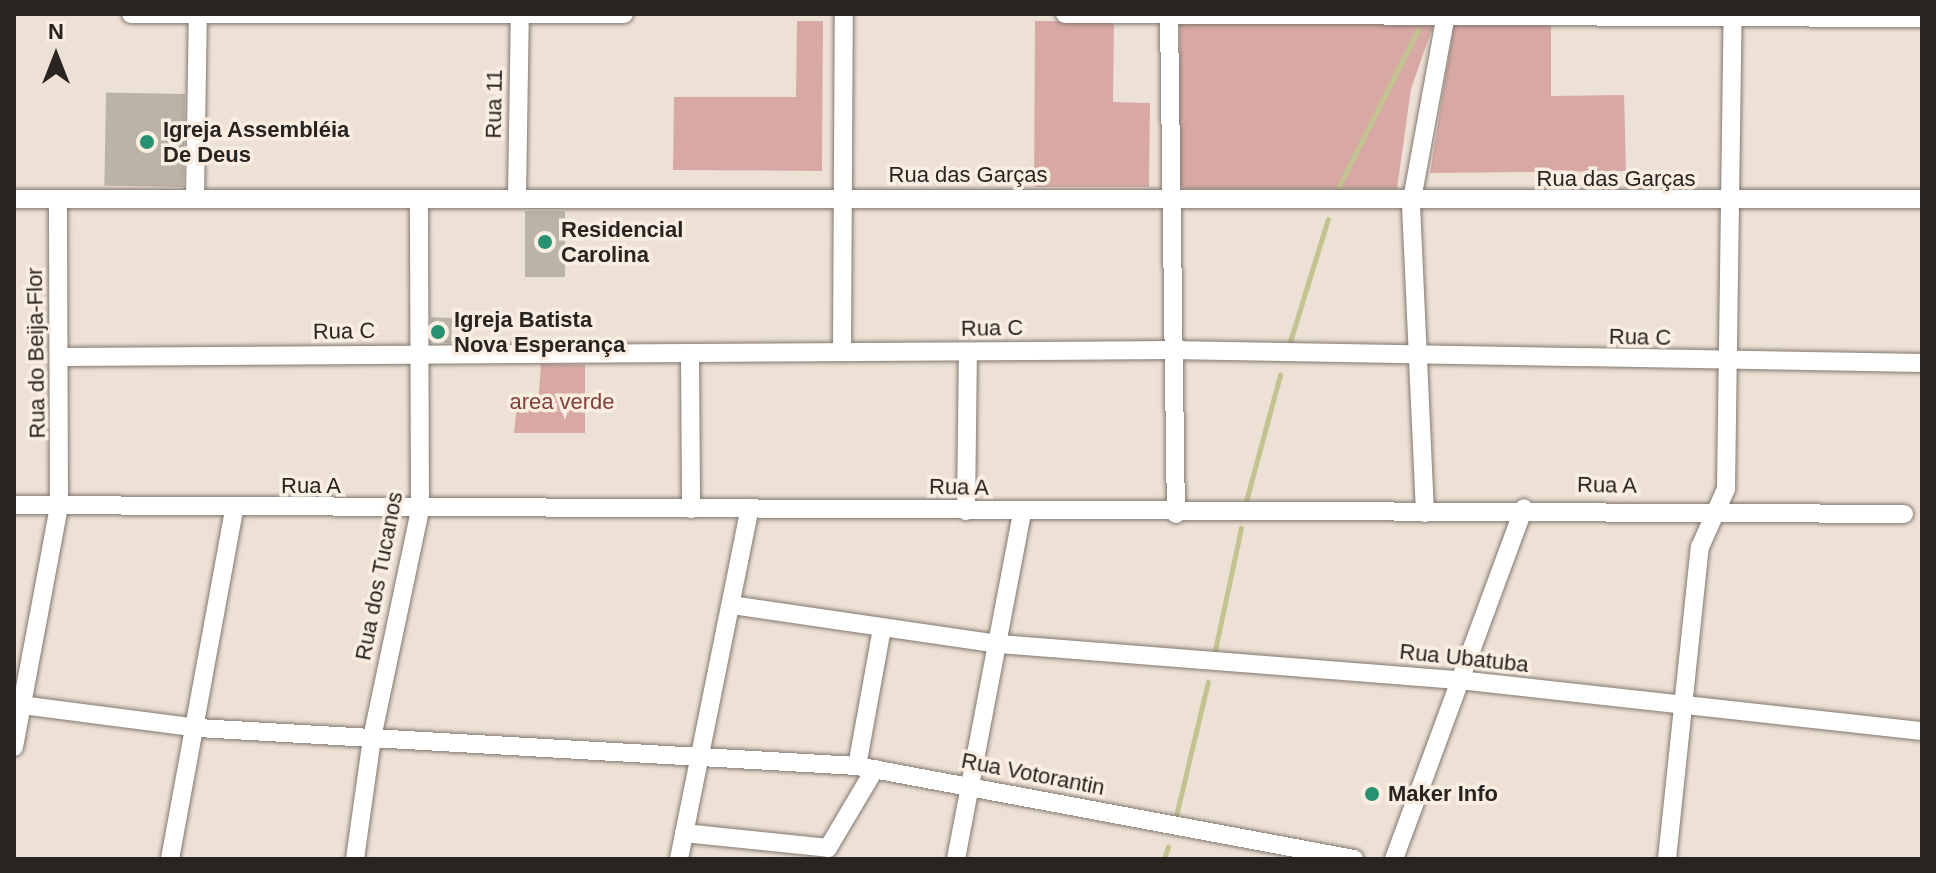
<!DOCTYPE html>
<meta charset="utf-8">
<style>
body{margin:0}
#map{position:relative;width:1936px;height:873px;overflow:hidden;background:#ede1d6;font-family:Helvetica,sans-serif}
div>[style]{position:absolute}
.green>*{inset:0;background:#d8a9a4}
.stream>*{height:5px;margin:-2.5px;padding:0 2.5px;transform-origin:2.5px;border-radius:2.5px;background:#c3c392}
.building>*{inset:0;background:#bab4a7;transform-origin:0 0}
.roads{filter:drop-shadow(0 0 2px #82786e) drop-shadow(0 0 2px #82786e)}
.minor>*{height:18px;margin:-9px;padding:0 9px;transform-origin:9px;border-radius:9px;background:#fff}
.dots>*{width:22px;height:22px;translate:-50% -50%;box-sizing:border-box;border:4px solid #faeee3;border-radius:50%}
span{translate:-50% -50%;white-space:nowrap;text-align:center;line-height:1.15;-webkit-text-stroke:7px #faeee3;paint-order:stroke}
.street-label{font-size:22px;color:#282420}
.poi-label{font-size:22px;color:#282420;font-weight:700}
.left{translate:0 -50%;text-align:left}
.park-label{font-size:22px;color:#833f3b}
.frame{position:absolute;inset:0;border:16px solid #282420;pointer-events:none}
.north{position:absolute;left:16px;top:16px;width:80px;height:80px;-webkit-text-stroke:6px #faeee3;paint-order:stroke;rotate:0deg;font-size:22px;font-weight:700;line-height:32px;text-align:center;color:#282420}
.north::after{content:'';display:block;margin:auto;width:28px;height:36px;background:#282420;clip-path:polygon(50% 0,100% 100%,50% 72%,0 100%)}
</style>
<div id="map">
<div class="green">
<div style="clip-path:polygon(797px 21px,823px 21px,822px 171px,673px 170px,674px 97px,796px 97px)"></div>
<div style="clip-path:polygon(1035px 21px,1114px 21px,1113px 102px,1150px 103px,1149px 187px,1034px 187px)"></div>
<div style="clip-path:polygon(1180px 23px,1434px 23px,1411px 89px,1397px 189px,1185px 189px,1177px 183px)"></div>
<div style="clip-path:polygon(1551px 23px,1551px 96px,1624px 95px,1626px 171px,1430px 173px,1454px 25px)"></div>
<div style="clip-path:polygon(541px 364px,585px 365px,585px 433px,514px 433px,517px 406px,538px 405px)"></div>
</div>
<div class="stream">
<div style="left:1336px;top:192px;width:182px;rotate:-63.2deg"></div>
<div style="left:1288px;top:348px;width:135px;rotate:-72.8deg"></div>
<div style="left:1246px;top:501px;width:131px;rotate:-74.9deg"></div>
<div style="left:1214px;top:655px;width:130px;rotate:-78deg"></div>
<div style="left:1175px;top:820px;width:142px;rotate:-76.6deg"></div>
<div style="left:1164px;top:859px;width:13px;rotate:-72deg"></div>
</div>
<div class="building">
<div style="left:185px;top:94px;width:93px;height:79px;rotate:91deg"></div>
<div style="left:525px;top:211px;width:40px;height:66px"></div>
<div style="left:452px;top:318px;width:25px;height:21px;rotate:92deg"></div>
</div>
<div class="roads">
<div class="minor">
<div style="left:131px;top:14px;width:493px"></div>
<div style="left:1065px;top:14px;width:857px;rotate:0.27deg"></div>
<div style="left:1169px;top:16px;width:498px;rotate:89.2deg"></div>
<div style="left:195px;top:196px;width:182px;rotate:-89.1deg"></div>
<div style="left:517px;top:196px;width:182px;rotate:-89.1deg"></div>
<div style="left:14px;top:199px;width:1908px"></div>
<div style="left:842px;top:352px;width:338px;rotate:-89.7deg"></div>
<div style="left:690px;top:355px;width:154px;rotate:89.6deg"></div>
<div style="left:62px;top:357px;width:1108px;rotate:-0.36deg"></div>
<div style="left:1170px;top:350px;width:752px;rotate:0.99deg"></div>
<div style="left:14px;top:505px;width:1890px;rotate:0.27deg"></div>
<div style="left:966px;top:511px;width:159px;rotate:-89.3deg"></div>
<div style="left:1425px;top:513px;width:308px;rotate:-92.6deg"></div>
<div style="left:1411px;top:205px;width:189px;rotate:-79.6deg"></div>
<div style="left:731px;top:605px;width:271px;rotate:8.3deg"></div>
<div style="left:999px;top:644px;width:461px;rotate:4.5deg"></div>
<div style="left:1459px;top:680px;width:466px;rotate:6.3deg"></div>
<div style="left:14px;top:704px;width:186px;rotate:7.4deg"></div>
<div style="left:198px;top:728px;width:660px;rotate:3.3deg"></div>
<div style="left:857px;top:766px;width:506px;rotate:10.6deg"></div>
<div style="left:14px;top:747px;width:245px;rotate:-79.4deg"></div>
<div style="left:59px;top:506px;width:306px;rotate:-90.2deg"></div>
<div style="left:857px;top:766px;width:139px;rotate:-79.7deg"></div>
<div style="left:684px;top:833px;width:145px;rotate:5.9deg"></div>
<div style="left:828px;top:848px;width:92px;rotate:-59.3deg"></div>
<div style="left:170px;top:859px;width:355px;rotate:-79.6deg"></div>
<div style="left:355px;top:859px;width:122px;rotate:-82deg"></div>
<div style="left:372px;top:738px;width:232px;rotate:-78.1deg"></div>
<div style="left:420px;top:511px;width:309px;rotate:-90.2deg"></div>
<div style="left:679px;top:859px;width:358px;rotate:-78.6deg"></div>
<div style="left:956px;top:859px;width:353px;rotate:-79.2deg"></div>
<div style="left:1394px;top:859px;width:374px;rotate:-69.7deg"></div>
<div style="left:1667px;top:859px;width:314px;rotate:-84deg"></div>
<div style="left:1700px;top:547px;width:64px;rotate:-65.9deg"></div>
<div style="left:1726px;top:489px;width:475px;rotate:-89.2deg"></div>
</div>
</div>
<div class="dots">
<div style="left:147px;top:142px;background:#269271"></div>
<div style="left:545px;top:242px;background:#269271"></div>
<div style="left:438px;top:332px;background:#269271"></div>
<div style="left:1372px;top:794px;background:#269271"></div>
</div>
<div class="street-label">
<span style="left:494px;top:104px;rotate:-89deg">Rua 11</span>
<span style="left:968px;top:175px">Rua das Garças</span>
<span style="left:1616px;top:179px">Rua das Garças</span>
<span style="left:992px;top:328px;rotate:-1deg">Rua C</span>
<span style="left:344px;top:331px;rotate:-1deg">Rua C</span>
<span style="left:1640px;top:337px;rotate:1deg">Rua C</span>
<span style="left:36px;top:353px;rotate:-91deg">Rua do Beija-Flor</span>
<span style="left:1607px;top:485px;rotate:1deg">Rua A</span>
<span style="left:311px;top:486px">Rua A</span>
<span style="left:959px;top:487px;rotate:1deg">Rua A</span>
<span style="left:379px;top:576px;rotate:-79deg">Rua dos Tucanos</span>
<span style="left:1464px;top:658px;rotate:6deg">Rua Ubatuba</span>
<span style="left:1033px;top:774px;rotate:11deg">Rua Votorantin</span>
</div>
<div class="poi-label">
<span class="left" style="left:163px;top:142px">Igreja Assembléia<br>De Deus</span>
<span class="left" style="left:561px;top:242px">Residencial<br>Carolina</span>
<span class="left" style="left:454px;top:332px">Igreja Batista<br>Nova Esperança</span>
<span class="left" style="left:1388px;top:794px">Maker Info</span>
</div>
<div class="park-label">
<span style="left:562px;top:402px">area verde</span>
</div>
<div class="frame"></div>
<div class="north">N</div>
</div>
